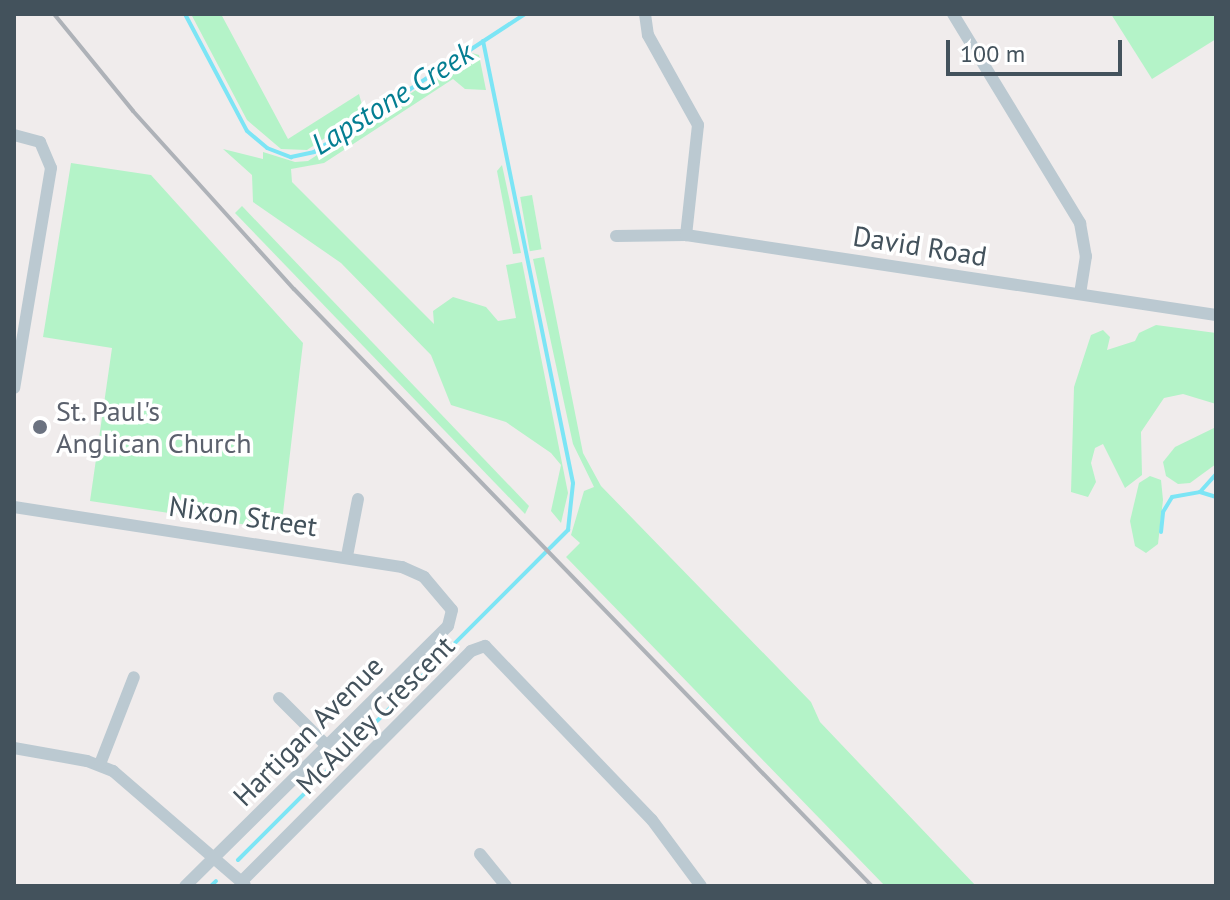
<!DOCTYPE html>
<style>
body{margin:0}
#map{position:relative;width:1230px;height:900px;overflow:hidden;background:#f0ecec;font-family:"PT Sans",sans-serif}
div>[style]{position:absolute}
.green>*{inset:0;background:#b4f3c8;transform-origin:0 0}
.stream>*{height:4px;margin:-2px;padding:0 2px;transform-origin:2px;border-radius:2px;background:#7ce5f5}
.street>*{height:12px;margin:-6px;padding:0 6px;transform-origin:6px;border-radius:6px;background:#bbc9d1}
.rail>*{height:4px;margin:-2px;padding:0 2px;transform-origin:2px;border-radius:2px;background:#aeb2b8}
.dots>*{width:22px;height:22px;translate:-50% -50%;box-sizing:border-box;border:4px solid #fff;border-radius:50%}
span{translate:-50% -50%;white-space:nowrap;text-align:center;line-height:1.15;-webkit-text-stroke:7px #fff;paint-order:stroke}
.street-label{font-size:28px;color:#43525c}
.worship-label{font-size:28px;color:#5b616d}
.left{translate:0 -50%;text-align:left}
.water-label{font-size:30px;color:#037e92;font-style:italic}
.frame{position:absolute;inset:0;border:16px solid #43525c;pointer-events:none}
.scale{position:absolute;left:946px;top:40px;width:176px;height:36px;box-sizing:border-box;border:4px solid #43525c;border-top:0;padding-left:10px;font-size:24px;line-height:28px;white-space:nowrap;color:#43525c;-webkit-text-stroke:6px #fff;paint-order:stroke}
</style>
<div id="map">
<div class="green">
<div style="clip-path:polygon(191px 14px,221px 14px,288px 139px,359px 94px,364px 112px,307px 150px,281px 149px,247px 120px)"></div>
<div style="clip-path:polygon(1111px 14px,1216px 14px,1216px 39px,1152px 79px)"></div>
<div style="clip-path:polygon(472px 53px,479px 55px,486px 90px,465px 89px,453px 79px,324px 163px,291px 169px,292px 182px,434px 324px,433px 311px,453px 297px,486px 307px,498px 321px,516px 318px,506px 265px,522px 262px,568px 493px,561px 523px,551px 511px,561px 465px,551px 453px,506px 422px,451px 405px,431px 355px,341px 263px,253px 202px,252px 175px,223px 149px,263px 159px,263px 152px,295px 162px,308px 161px)"></div>
<div style="clip-path:polygon(71px 163px,151px 175px,303px 343px,281px 530px,90px 501px,112px 348px,43px 337px)"></div>
<div style="clip-path:polygon(502px 165px,521px 253px,513px 254px,497px 171px)"></div>
<div style="left:532px;top:195px;width:55px;height:12px;rotate:80deg"></div>
<div style="clip-path:polygon(242px 206px,529px 506px,525px 514px,235px 213px)"></div>
<div style="clip-path:polygon(544px 257px,583px 453px,601px 486px,811px 702px,820px 722px,976px 886px,885px 886px,566px 557px,580px 543px,571px 535px,584px 491px,594px 487px,573px 444px,533px 259px)"></div>
<div style="clip-path:polygon(1156px 325px,1216px 333px,1216px 404px,1183px 394px,1164px 398px,1141px 432px,1142px 475px,1125px 488px,1103px 444px,1095px 448px,1091px 463px,1096px 482px,1088px 497px,1071px 492px,1074px 387px,1091px 335px,1103px 330px,1110px 337px,1107px 350px,1135px 341px,1139px 333px)"></div>
<div style="clip-path:polygon(1216px 427px,1216px 464px,1190px 483px,1178px 484px,1166px 476px,1163px 462px,1175px 447px)"></div>
<div style="clip-path:polygon(1150px 476px,1161px 480px,1163px 500px,1158px 544px,1146px 553px,1135px 546px,1130px 521px,1139px 483px)"></div>
</div>
<div class="stream">
<div style="left:185px;top:14px;width:132px;rotate:62.1deg"></div>
<div style="left:247px;top:131px;width:26px;rotate:40deg"></div>
<div style="left:267px;top:148px;width:26px;rotate:21deg"></div>
<div style="left:291px;top:157px;width:24px;rotate:-12deg"></div>
<div style="left:314px;top:152px;width:252px;rotate:-33.2deg"></div>
<div style="left:1200px;top:492px;width:24px;rotate:-48deg"></div>
<div style="left:1161px;top:532px;width:20px;rotate:-84deg"></div>
<div style="left:1163px;top:512px;width:17px;rotate:-59deg"></div>
<div style="left:1172px;top:497px;width:28px;rotate:-10deg"></div>
<div style="left:1200px;top:492px;width:17px;rotate:17deg"></div>
<div style="left:238px;top:860px;width:467px;rotate:-45deg"></div>
<div style="left:568px;top:530px;width:47px;rotate:-83.9deg"></div>
<div style="left:573px;top:483px;width:451px;rotate:-101.5deg"></div>
<div style="left:211px;top:886px;width:7px;rotate:-45deg"></div>
</div>
<div class="street">
<div style="left:645px;top:14px;width:21px;rotate:82deg"></div>
<div style="left:648px;top:35px;width:103px;rotate:60.9deg"></div>
<div style="left:698px;top:125px;width:111px;rotate:96.2deg"></div>
<div style="left:953px;top:14px;width:245px;rotate:58.7deg"></div>
<div style="left:1080px;top:223px;width:34px;rotate:80deg"></div>
<div style="left:1086px;top:256px;width:38px;rotate:99deg"></div>
<div style="left:14px;top:135px;width:27px;rotate:15deg"></div>
<div style="left:40px;top:142px;width:28px;rotate:67deg"></div>
<div style="left:51px;top:168px;width:223px;rotate:99.5deg"></div>
<div style="left:616px;top:236px;width:70px;rotate:-0.8deg"></div>
<div style="left:686px;top:235px;width:536px;rotate:8.58deg"></div>
<div style="left:14px;top:507px;width:393px;rotate:8.8deg"></div>
<div style="left:402px;top:567px;width:24px;rotate:24deg"></div>
<div style="left:424px;top:577px;width:43px;rotate:49.7deg"></div>
<div style="left:452px;top:610px;width:16px;rotate:104deg"></div>
<div style="left:448px;top:626px;width:370px;rotate:135.3deg"></div>
<div style="left:347px;top:556px;width:58px;rotate:-79.1deg"></div>
<div style="left:279px;top:698px;width:68px;rotate:45deg"></div>
<div style="left:14px;top:748px;width:74px;rotate:10.1deg"></div>
<div style="left:87px;top:761px;width:28px;rotate:21deg"></div>
<div style="left:113px;top:771px;width:174px;rotate:40.8deg"></div>
<div style="left:100px;top:764px;width:93px;rotate:-68.7deg"></div>
<div style="left:480px;top:854px;width:41px;rotate:50.9deg"></div>
<div style="left:241px;top:882px;width:326px;rotate:-45.1deg"></div>
<div style="left:471px;top:651px;width:15px;rotate:-20deg"></div>
<div style="left:485px;top:646px;width:241px;rotate:46.2deg"></div>
<div style="left:652px;top:820px;width:82px;rotate:53.4deg"></div>
</div>
<div class="rail">
<div style="left:54px;top:14px;width:125px;rotate:50.8deg"></div>
<div style="left:133px;top:111px;width:240px;rotate:47.9deg"></div>
<div style="left:294px;top:289px;width:831px;rotate:45.93deg"></div>
</div>
<div class="dots">
<div style="left:40px;top:427px;background:#6b7280"></div>
</div>
<div class="street-label">
<span style="left:920px;top:246px;rotate:9deg">David Road</span>
<span style="left:243px;top:516px;rotate:8deg">Nixon Street</span>
<span style="left:375px;top:715px;rotate:-45deg">McAuley Crescent</span>
<span style="left:308px;top:731px;rotate:-45deg">Hartigan Avenue</span>
</div>
<div class="worship-label">
<span class="left" style="left:56px;top:427px">St. Paul's<br>Anglican Church</span>
</div>
<div class="water-label">
<span style="left:392px;top:98px;rotate:-32deg">Lapstone Creek</span>
</div>
<div class="frame"></div>
<div class="scale">100 m</div>
</div>
